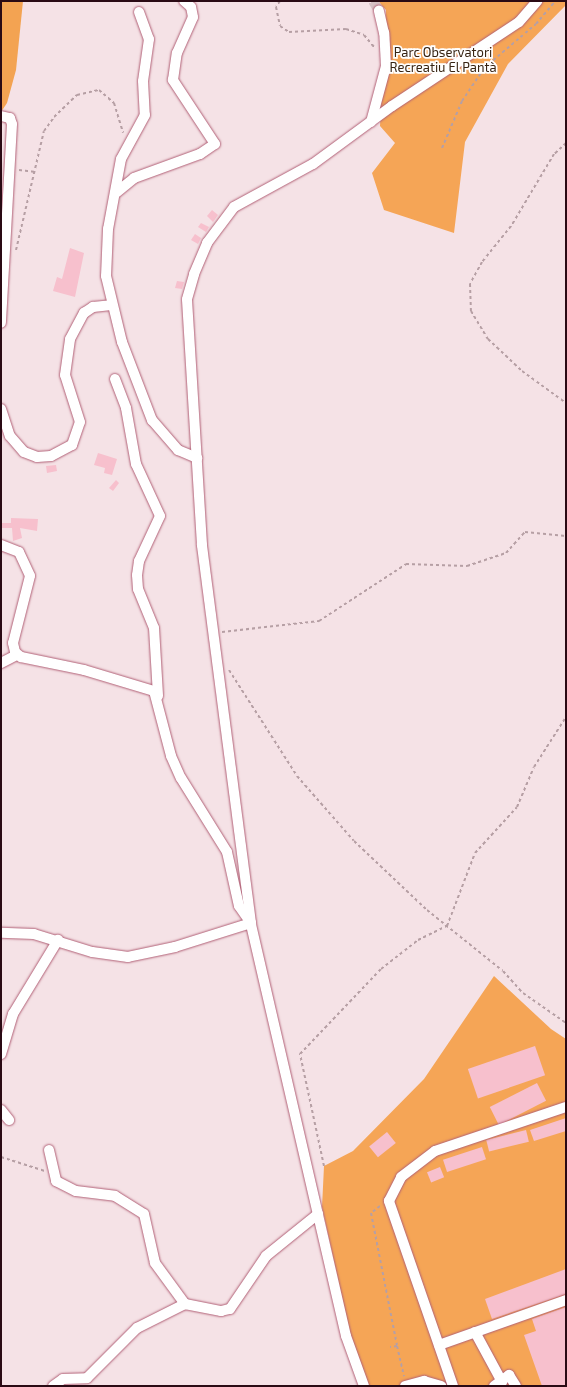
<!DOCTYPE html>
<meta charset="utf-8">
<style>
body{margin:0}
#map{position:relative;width:567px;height:1387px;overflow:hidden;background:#f5e2e6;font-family:"Exo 2",sans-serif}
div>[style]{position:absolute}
.green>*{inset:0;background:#f5a556}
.forest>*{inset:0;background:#f3a352}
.building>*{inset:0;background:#f7c0cd;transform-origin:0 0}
.minor-tunnel>*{height:10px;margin-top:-5px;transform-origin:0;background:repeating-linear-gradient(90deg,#d7c2c6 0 10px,transparent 0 15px)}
.path>*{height:2px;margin-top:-1px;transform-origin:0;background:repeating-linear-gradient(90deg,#b69fa4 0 3px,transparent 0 6px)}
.roads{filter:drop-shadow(0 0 1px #b16076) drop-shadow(0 0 1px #b16076)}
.minor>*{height:10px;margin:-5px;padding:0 5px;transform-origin:5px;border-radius:5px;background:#fff}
span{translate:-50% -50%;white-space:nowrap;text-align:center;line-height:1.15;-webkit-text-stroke:3.5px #fff;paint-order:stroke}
.park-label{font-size:13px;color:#372413}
.frame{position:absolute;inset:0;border:2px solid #2a0a14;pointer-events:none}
</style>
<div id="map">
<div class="green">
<div style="clip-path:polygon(378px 1px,566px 1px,566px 5px,508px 64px,465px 142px,454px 233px,384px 210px,372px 173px,395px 143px,380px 126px,386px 10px)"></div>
<div style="clip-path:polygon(494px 976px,551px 1029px,566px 1039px,566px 1386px,369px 1386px,356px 1360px,322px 1207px,324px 1166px,353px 1151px,424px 1079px)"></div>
</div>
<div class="forest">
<div style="clip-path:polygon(1px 1px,23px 1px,16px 70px,7px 103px,1px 112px)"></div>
</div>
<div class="building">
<div style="clip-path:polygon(212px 210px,218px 215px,213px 222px,207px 216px)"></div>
<div style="clip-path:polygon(201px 223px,209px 227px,206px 232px,198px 227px)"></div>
<div style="clip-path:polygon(195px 234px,201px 238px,198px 244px,191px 240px)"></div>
<div style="clip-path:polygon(70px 248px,84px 253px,75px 297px,53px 291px,57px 277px,62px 279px)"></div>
<div style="clip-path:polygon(177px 281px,184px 282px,182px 289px,175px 288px)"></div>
<div style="clip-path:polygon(98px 453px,117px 459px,112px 475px,104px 473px,105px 468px,94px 465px)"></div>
<div style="clip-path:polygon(56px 465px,57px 471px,47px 473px,46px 466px)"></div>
<div style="clip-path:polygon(116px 480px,119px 483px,113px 491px,109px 488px)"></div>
<div style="clip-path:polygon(11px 518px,38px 519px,37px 531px,20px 528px,22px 538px,13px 541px,12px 528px,1px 528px,1px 523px,11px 523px)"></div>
<div style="left:535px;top:1046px;width:31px;height:71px;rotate:71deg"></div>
<div style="left:537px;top:1083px;width:20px;height:53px;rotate:63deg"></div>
<div style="clip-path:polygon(566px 1118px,566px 1131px,534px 1141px,530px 1130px)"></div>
<div style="left:526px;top:1130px;width:12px;height:41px;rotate:76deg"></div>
<div style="left:387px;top:1132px;width:14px;height:23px;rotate:51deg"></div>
<div style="left:482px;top:1147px;width:13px;height:41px;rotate:72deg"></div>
<div style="left:440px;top:1167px;width:11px;height:14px;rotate:68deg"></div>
<div style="clip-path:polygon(566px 1269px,566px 1294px,492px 1319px,485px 1299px)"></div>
<div style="clip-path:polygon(566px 1307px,566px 1386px,542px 1386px,524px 1335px,536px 1331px,532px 1319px)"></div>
</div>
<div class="minor-tunnel">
<div style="left:373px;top:1px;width:12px;rotate:59deg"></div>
</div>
<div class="path">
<div style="left:280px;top:1px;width:7px;rotate:124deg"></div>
<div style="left:276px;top:7px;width:19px;rotate:78deg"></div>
<div style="left:280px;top:26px;width:11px;rotate:34deg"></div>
<div style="left:289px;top:32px;width:57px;rotate:-3deg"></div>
<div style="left:346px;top:29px;width:19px;rotate:18deg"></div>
<div style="left:364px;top:35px;width:16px;rotate:50deg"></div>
<div style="left:566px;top:143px;width:16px;rotate:137deg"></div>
<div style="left:554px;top:154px;width:84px;rotate:120.8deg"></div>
<div style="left:511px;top:226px;width:46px;rotate:128.9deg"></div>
<div style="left:482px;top:262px;width:25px;rotate:119deg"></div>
<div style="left:470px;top:284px;width:27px;rotate:88deg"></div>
<div style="left:471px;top:311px;width:33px;rotate:59deg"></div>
<div style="left:488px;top:339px;width:47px;rotate:43.3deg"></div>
<div style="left:522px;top:371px;width:54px;rotate:36deg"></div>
<div style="left:442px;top:148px;width:51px;rotate:-66.9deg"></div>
<div style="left:462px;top:101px;width:40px;rotate:-56deg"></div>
<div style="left:484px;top:68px;width:68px;rotate:-40.2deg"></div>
<div style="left:536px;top:24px;width:30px;rotate:-50deg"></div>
<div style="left:19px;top:170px;width:17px;rotate:7deg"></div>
<div style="left:16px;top:250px;width:122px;rotate:-76.8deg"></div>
<div style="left:44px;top:131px;width:17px;rotate:-54deg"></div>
<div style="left:54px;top:117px;width:32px;rotate:-44deg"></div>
<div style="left:77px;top:95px;width:23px;rotate:-13deg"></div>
<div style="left:99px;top:90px;width:20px;rotate:41deg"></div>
<div style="left:114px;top:103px;width:31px;rotate:73deg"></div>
<div style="left:222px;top:632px;width:98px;rotate:-6.5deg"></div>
<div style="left:319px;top:621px;width:104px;rotate:-33.2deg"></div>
<div style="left:406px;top:564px;width:61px;rotate:1.9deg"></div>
<div style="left:467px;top:566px;width:41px;rotate:-18.4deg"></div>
<div style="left:506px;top:553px;width:28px;rotate:-48deg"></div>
<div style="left:525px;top:532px;width:41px;rotate:5.6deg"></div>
<div style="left:229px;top:670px;width:126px;rotate:57.3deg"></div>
<div style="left:297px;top:776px;width:86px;rotate:48.8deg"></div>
<div style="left:354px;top:841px;width:100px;rotate:43.4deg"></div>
<div style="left:427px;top:910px;width:97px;rotate:38.8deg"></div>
<div style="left:503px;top:971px;width:30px;rotate:48deg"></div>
<div style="left:523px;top:993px;width:52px;rotate:34.9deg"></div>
<div style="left:1px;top:1157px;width:46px;rotate:17.7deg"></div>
<div style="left:324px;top:1166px;width:115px;rotate:-102.1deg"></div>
<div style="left:300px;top:1054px;width:117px;rotate:-46.4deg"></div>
<div style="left:381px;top:969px;width:47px;rotate:-38.1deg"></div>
<div style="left:418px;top:940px;width:32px;rotate:-26deg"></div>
<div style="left:447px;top:926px;width:78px;rotate:-69deg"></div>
<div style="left:475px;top:853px;width:62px;rotate:-47.6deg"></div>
<div style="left:517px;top:807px;width:43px;rotate:-67deg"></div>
<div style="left:534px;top:767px;width:59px;rotate:-57.4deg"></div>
<div style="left:380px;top:1206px;width:11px;rotate:142deg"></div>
<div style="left:371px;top:1213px;width:136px;rotate:78.9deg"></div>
<div style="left:397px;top:1346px;width:7px;rotate:172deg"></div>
<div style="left:397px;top:1346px;width:31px;rotate:77deg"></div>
</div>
<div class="roads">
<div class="minor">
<div style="left:139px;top:12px;width:29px;rotate:70deg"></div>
<div style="left:149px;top:39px;width:42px;rotate:98.1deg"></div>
<div style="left:143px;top:81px;width:34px;rotate:87deg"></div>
<div style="left:145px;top:115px;width:50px;rotate:118.6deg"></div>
<div style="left:121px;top:159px;width:71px;rotate:100.5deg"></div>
<div style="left:108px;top:229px;width:47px;rotate:92.4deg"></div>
<div style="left:106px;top:276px;width:68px;rotate:76.4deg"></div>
<div style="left:122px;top:342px;width:84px;rotate:69deg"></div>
<div style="left:152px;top:420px;width:40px;rotate:49deg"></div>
<div style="left:178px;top:450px;width:21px;rotate:23deg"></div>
<div style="left:1px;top:116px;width:9px;rotate:13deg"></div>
<div style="left:10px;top:118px;width:6px;rotate:72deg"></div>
<div style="left:12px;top:124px;width:199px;rotate:93.2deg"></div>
<div style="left:371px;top:122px;width:58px;rotate:-75deg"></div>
<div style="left:386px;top:66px;width:33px;rotate:-93deg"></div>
<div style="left:384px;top:33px;width:23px;rotate:-103deg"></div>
<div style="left:117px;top:192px;width:22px;rotate:-39deg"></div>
<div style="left:134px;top:178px;width:70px;rotate:-20deg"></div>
<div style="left:200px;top:154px;width:18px;rotate:-34deg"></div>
<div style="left:215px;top:144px;width:77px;rotate:-123.3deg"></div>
<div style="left:173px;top:80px;width:27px;rotate:-82deg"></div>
<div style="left:177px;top:53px;width:39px;rotate:-66deg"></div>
<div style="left:193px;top:17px;width:10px;rotate:-101deg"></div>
<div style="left:191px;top:7px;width:9px;rotate:-139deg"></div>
<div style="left:115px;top:379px;width:31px;rotate:69deg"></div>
<div style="left:126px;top:408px;width:57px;rotate:79.9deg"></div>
<div style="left:136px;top:464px;width:57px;rotate:65.2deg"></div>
<div style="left:160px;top:516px;width:50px;rotate:115deg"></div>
<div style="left:139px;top:561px;width:14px;rotate:98deg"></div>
<div style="left:137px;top:575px;width:14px;rotate:86deg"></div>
<div style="left:138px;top:589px;width:42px;rotate:67.7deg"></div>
<div style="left:154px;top:628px;width:68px;rotate:86.6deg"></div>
<div style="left:1px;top:409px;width:28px;rotate:72deg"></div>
<div style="left:10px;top:436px;width:21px;rotate:49deg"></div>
<div style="left:24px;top:452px;width:14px;rotate:21deg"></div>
<div style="left:37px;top:457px;width:14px;rotate:-4deg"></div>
<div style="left:51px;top:456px;width:24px;rotate:-28deg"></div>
<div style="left:72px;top:445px;width:24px;rotate:-71deg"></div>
<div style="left:80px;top:422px;width:49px;rotate:-107.7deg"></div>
<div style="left:65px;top:375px;width:36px;rotate:-82deg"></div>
<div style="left:70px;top:339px;width:30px;rotate:-62deg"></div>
<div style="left:84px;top:313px;width:11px;rotate:-34deg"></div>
<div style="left:93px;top:307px;width:18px;rotate:-6deg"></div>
<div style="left:1px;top:545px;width:19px;rotate:21deg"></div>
<div style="left:19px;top:552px;width:26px;rotate:65deg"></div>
<div style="left:30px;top:576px;width:69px;rotate:104.2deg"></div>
<div style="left:13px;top:643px;width:9px;rotate:77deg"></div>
<div style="left:15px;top:652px;width:8px;rotate:40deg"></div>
<div style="left:21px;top:657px;width:64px;rotate:11.7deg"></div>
<div style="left:84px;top:670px;width:73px;rotate:16.7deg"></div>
<div style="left:154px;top:691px;width:67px;rotate:75.3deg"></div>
<div style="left:171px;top:756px;width:24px;rotate:66deg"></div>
<div style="left:181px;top:778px;width:87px;rotate:58.1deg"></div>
<div style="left:227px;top:852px;width:55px;rotate:77.5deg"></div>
<div style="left:239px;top:906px;width:21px;rotate:55deg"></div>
<div style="left:251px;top:923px;width:80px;rotate:162.5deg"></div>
<div style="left:175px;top:947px;width:48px;rotate:168deg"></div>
<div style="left:128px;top:957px;width:36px;rotate:-172deg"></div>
<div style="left:92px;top:952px;width:61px;rotate:-162.8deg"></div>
<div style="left:34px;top:934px;width:33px;rotate:-178deg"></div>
<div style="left:1px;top:663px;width:18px;rotate:-27deg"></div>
<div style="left:1px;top:1054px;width:42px;rotate:-73.3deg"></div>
<div style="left:13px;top:1014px;width:87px;rotate:-58.7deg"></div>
<div style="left:1px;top:1110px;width:13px;rotate:51deg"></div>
<div style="left:49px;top:1150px;width:32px;rotate:77deg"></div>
<div style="left:56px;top:1181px;width:22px;rotate:27deg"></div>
<div style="left:76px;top:1191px;width:39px;rotate:7deg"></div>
<div style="left:115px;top:1196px;width:34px;rotate:32deg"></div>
<div style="left:144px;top:1214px;width:50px;rotate:77.3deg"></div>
<div style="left:155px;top:1263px;width:51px;rotate:53.8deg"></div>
<div style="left:475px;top:1332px;width:57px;rotate:61.6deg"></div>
<div style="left:439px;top:1345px;width:135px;rotate:-19.5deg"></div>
<div style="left:53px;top:1386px;width:12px;rotate:-35deg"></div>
<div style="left:63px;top:1379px;width:24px;rotate:-2deg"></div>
<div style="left:87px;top:1378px;width:71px;rotate:-45deg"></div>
<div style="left:137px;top:1328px;width:54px;rotate:-26.6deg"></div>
<div style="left:185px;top:1304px;width:37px;rotate:11deg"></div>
<div style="left:221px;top:1311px;width:9px;rotate:-13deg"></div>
<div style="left:230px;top:1309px;width:64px;rotate:-55.8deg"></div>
<div style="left:266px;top:1256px;width:67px;rotate:-38.9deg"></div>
<div style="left:364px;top:1386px;width:53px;rotate:-109.8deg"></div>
<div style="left:346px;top:1336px;width:424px;rotate:-103deg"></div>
<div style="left:251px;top:923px;width:381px;rotate:-97.4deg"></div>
<div style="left:202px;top:545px;width:246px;rotate:-93.5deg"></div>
<div style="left:187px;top:299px;width:26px;rotate:-74deg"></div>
<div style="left:194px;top:274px;width:34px;rotate:-67deg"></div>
<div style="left:207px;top:243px;width:45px;rotate:-53.1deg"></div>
<div style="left:234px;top:207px;width:90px;rotate:-28.6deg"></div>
<div style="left:313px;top:164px;width:98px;rotate:-36.3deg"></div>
<div style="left:392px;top:106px;width:152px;rotate:-33.5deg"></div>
<div style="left:519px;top:22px;width:28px;rotate:-49deg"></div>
<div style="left:405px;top:1386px;width:20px;rotate:-15deg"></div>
<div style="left:424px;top:1381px;width:18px;rotate:16deg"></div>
<div style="left:453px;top:1386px;width:196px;rotate:-109.1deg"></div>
<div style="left:389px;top:1201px;width:27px;rotate:-63deg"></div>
<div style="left:401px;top:1177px;width:43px;rotate:-37.4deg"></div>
<div style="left:435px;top:1151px;width:138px;rotate:-18.6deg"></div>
<div style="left:494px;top:1386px;width:19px;rotate:-36deg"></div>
<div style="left:509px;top:1375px;width:13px;rotate:58deg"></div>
</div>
</div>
<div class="park-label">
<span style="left:443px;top:60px">Parc Observatori<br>Recreatiu El Pantà</span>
</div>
<div class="frame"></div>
</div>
